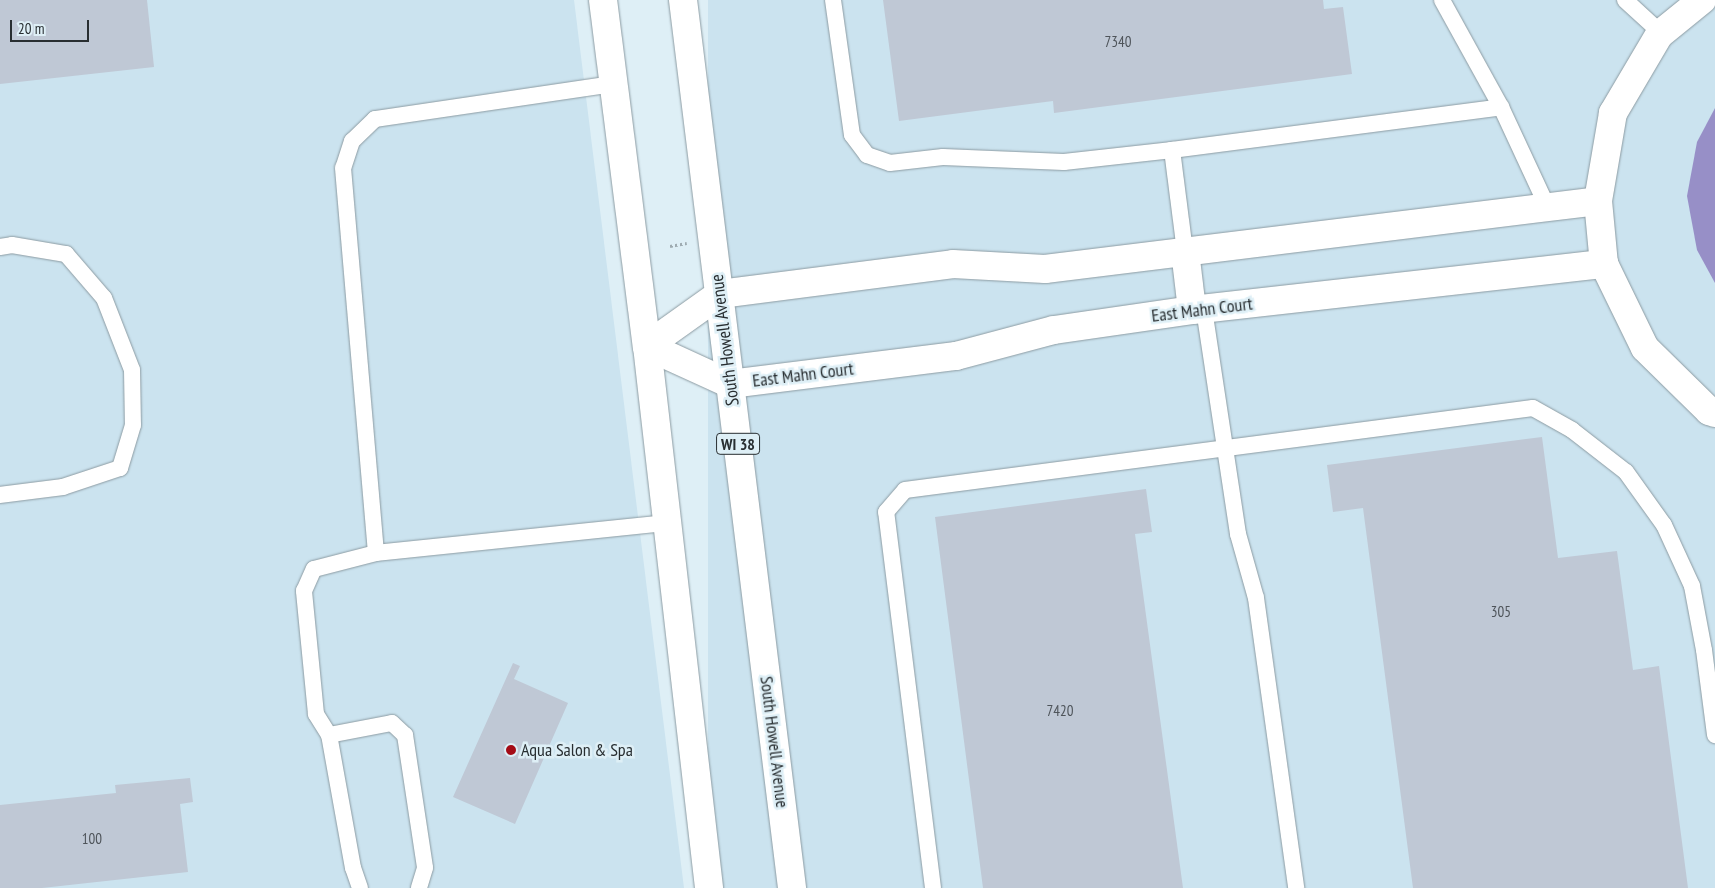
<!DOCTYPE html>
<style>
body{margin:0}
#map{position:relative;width:1715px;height:888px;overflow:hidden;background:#deeff6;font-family:"PT Sans Narrow",sans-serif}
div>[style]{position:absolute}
.built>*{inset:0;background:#cbe3ef;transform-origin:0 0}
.water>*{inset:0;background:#978fc7}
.building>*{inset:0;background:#bfc8d5}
.path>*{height:3px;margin-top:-1.5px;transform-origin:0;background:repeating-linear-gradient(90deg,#9eabb1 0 2.5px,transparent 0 5px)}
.roads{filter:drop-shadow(0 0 1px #8c9ba2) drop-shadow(0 0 1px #8c9ba2)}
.lane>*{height:16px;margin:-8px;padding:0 8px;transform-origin:8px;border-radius:8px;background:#fff}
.street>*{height:28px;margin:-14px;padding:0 14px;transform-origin:14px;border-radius:14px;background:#fff}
.primary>*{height:28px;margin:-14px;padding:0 14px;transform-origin:14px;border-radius:14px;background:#fff}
.dots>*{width:14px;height:14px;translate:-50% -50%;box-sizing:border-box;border:2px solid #deeff6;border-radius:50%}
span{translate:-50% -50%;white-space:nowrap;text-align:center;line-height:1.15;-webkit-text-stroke:5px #deeff6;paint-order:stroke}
.number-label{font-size:15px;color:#4e545a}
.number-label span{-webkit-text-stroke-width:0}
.shield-label span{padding:1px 4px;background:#deeff6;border:1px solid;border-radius:4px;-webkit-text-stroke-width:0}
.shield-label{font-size:16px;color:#282e31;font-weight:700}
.street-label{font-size:18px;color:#282e31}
.poi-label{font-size:18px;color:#282e31}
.left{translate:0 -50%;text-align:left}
.scale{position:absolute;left:10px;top:20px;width:79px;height:22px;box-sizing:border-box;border:2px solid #282e31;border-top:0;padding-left:6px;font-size:15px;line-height:18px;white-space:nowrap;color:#282e31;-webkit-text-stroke:4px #deeff6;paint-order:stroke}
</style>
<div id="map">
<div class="built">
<div style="clip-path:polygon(0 0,574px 0,684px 888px,0 888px)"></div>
<div style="left:708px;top:0;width:1007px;height:895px"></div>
</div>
<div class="water">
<div style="clip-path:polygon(1715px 108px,1715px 283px,1697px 250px,1687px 196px,1697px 142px)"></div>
</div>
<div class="building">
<div style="clip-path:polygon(0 0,147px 0,154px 67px,0 84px)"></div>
<div style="clip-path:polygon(883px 0,1323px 0,1324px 9px,1343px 7px,1352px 74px,1054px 113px,1053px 101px,899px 121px)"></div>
<div style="clip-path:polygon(1542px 437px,1558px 558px,1617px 551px,1633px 670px,1659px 666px,1688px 888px,1413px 888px,1363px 508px,1333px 512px,1327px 465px)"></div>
<div style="clip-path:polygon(1146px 489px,1152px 532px,1135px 534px,1183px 888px,983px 888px,935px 517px)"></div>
<div style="clip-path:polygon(513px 663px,520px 666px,514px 679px,568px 703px,515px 824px,453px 797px)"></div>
<div style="clip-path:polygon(190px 778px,193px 802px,180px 804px,188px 872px,42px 888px,0 888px,0 805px,116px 793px,115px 785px)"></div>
</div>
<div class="path">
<div style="left:670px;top:246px;width:17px;rotate:-10deg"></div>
</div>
<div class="roads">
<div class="lane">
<div style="left:833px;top:0;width:136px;rotate:82deg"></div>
<div style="left:852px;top:135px;width:25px;rotate:53deg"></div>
<div style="left:867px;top:155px;width:24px;rotate:19deg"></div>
<div style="left:890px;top:163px;width:53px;rotate:-6.5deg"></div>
<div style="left:943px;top:157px;width:121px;rotate:2.4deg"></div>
<div style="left:1064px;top:162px;width:109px;rotate:-6.3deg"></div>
<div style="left:1172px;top:150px;width:102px;rotate:82.7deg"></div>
<div style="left:1625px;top:0;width:49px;rotate:42.5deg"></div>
<div style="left:613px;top:84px;width:241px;rotate:171.6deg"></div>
<div style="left:375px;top:119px;width:32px;rotate:136deg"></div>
<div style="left:352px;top:141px;width:28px;rotate:108deg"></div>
<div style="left:343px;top:168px;width:386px;rotate:85.1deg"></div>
<div style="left:376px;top:553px;width:292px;rotate:-5.9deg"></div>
<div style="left:1501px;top:107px;width:109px;rotate:65.1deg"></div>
<div style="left:1172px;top:150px;width:332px;rotate:-7.4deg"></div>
<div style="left:1501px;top:107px;width:122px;rotate:-118.9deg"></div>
<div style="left:0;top:247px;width:12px;rotate:-9deg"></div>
<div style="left:12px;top:245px;width:55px;rotate:9.5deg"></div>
<div style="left:66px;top:254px;width:58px;rotate:49.2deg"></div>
<div style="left:104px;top:298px;width:77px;rotate:68.7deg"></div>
<div style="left:132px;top:370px;width:55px;rotate:89deg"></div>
<div style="left:133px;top:425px;width:45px;rotate:106.8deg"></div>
<div style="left:120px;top:468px;width:60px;rotate:161.6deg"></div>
<div style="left:63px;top:487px;width:64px;rotate:172.8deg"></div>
<div style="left:1204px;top:309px;width:228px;rotate:81.4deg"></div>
<div style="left:1238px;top:534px;width:66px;rotate:74.3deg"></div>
<div style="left:1256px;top:598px;width:293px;rotate:82.1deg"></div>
<div style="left:329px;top:735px;width:64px;rotate:-10.8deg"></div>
<div style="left:392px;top:723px;width:18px;rotate:43deg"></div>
<div style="left:405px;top:735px;width:134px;rotate:81.4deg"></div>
<div style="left:425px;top:868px;width:21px;rotate:107deg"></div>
<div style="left:360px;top:888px;width:21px;rotate:-109deg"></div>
<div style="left:353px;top:868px;width:135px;rotate:-100.2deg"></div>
<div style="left:329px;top:735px;width:25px;rotate:-122deg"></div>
<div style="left:316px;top:714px;width:124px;rotate:-95.6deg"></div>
<div style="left:304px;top:591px;width:24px;rotate:-66deg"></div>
<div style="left:314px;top:569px;width:64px;rotate:-14.5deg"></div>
<div style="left:933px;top:888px;width:379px;rotate:-97.1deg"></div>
<div style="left:886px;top:512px;width:29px;rotate:-49deg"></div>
<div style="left:905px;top:490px;width:633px;rotate:-7.44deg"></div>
<div style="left:1533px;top:408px;width:45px;rotate:29.4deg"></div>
<div style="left:1572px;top:430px;width:68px;rotate:37.9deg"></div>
<div style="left:1626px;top:472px;width:65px;rotate:54.4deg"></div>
<div style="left:1664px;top:525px;width:67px;rotate:65.3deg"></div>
<div style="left:1692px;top:586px;width:65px;rotate:79.4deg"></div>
<div style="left:1704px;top:650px;width:86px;rotate:82.6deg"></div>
</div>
<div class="street">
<div style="left:1702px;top:0;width:55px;rotate:140.9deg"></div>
<div style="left:1659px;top:35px;width:91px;rotate:120.5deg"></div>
<div style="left:1613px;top:113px;width:89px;rotate:99.7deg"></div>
<div style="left:1598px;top:201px;width:63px;rotate:84.6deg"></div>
<div style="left:1604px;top:264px;width:93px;rotate:64deg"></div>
<div style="left:1645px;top:348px;width:90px;rotate:44.5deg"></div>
<div style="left:1709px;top:411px;width:6px;rotate:18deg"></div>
<div style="left:1185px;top:251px;width:59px;rotate:83.2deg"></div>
<div style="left:647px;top:346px;width:91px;rotate:24.6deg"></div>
<div style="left:730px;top:384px;width:228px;rotate:-7.1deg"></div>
<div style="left:956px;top:356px;width:101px;rotate:-14.9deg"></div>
<div style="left:1054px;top:330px;width:139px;rotate:-8.2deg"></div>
<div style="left:1192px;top:310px;width:415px;rotate:-6.4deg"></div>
<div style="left:647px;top:346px;width:90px;rotate:-35.5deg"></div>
<div style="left:720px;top:294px;width:235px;rotate:-7.3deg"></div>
<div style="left:953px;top:264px;width:92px;rotate:3.1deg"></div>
<div style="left:1045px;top:269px;width:557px;rotate:-7.01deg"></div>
</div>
<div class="primary">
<div style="left:603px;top:0;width:349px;rotate:82.8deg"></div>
<div style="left:647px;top:346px;width:546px;rotate:83.47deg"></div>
<div style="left:683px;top:0;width:895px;rotate:83deg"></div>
</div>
</div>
<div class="dots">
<div style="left:511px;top:750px;background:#a40b16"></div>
</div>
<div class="number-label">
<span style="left:1118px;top:42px">7340</span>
<span style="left:1501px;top:612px">305</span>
<span style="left:1060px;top:711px">7420</span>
<span style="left:92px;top:839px">100</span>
</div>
<div class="shield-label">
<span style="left:738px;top:444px">WI 38</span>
</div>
<div class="street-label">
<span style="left:1202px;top:310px;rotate:-7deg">East Mahn Court</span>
<span style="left:725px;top:340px;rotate:-97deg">South Howell Avenue</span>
<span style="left:803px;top:375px;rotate:-7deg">East Mahn Court</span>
<span style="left:774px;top:742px;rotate:83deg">South Howell Avenue</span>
</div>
<div class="poi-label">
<span class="left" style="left:521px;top:750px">Aqua Salon &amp; Spa</span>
</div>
<div class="scale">20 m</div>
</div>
